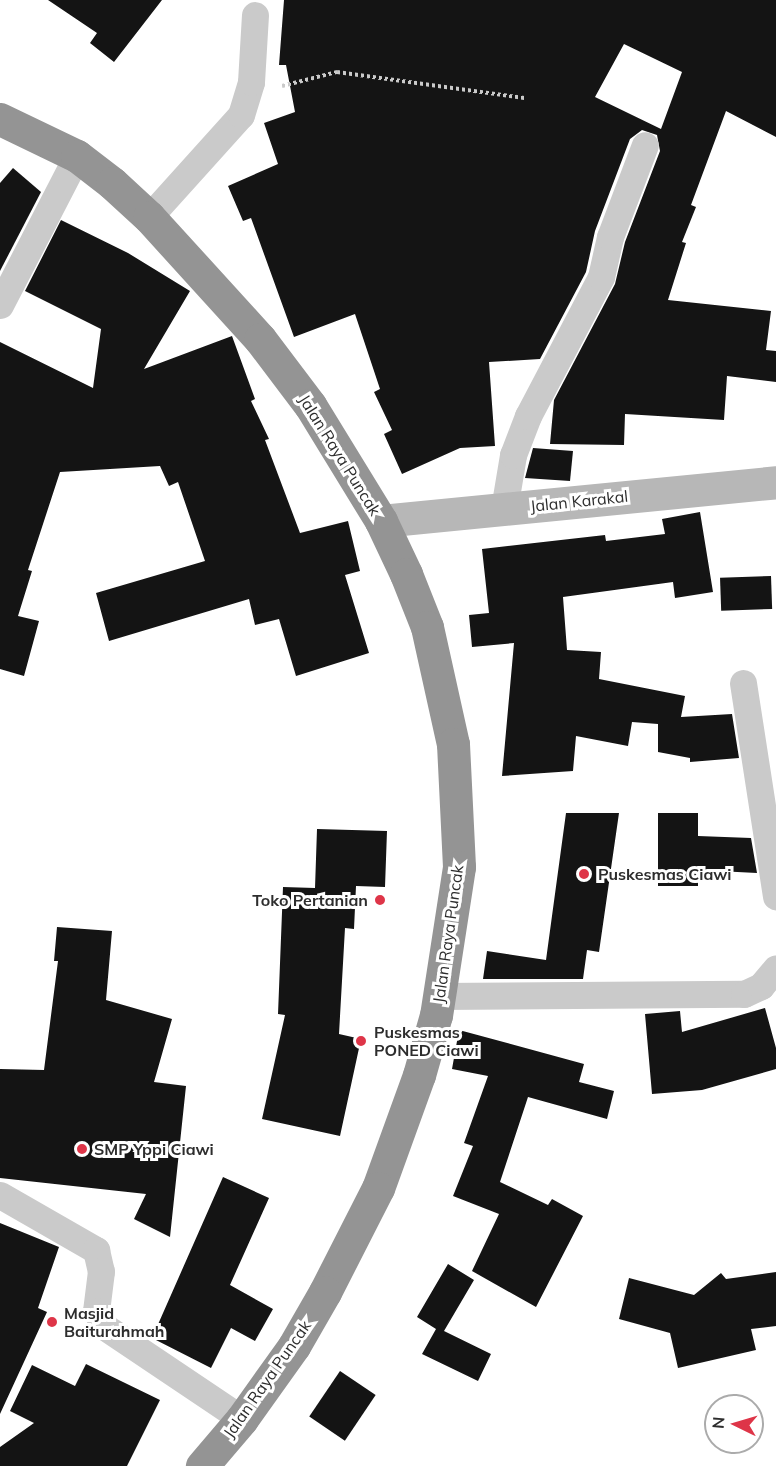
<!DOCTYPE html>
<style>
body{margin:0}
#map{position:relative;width:776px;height:1466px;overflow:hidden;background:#fff;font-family:Mulish,sans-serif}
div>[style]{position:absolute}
.building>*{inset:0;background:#141414;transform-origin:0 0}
.path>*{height:4px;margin-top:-2px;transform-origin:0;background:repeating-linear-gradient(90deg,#cacaca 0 3px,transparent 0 6px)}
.street>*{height:27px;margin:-13.5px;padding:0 13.5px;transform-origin:13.5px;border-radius:13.5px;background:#cacaca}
.secondary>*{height:33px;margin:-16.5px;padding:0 16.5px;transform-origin:16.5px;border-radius:16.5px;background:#b7b7b7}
.highway>*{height:33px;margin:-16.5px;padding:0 16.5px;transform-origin:16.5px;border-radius:16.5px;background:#949494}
.dots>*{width:16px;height:16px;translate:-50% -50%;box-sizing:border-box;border:3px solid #fff;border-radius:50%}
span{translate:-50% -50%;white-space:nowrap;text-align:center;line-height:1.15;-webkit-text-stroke:6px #fff;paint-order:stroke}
.street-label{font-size:16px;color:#2d2d2d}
.poi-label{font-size:16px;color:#2d2d2d;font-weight:700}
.left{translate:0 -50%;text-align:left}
.right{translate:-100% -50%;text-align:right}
.north{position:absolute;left:704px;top:1394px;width:60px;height:60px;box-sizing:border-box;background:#fff;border:2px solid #ababab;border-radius:50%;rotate:275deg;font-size:16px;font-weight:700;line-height:24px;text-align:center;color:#2d2d2d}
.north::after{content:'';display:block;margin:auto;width:21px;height:27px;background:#de3548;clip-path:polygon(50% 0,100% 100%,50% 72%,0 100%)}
</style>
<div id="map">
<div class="building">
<div style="clip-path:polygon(48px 0,162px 0,114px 62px,90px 43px,97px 33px)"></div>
<div style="clip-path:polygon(evenodd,284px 0,776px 0,776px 137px,726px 111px,691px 205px,696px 207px,682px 242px,686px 243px,668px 300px,771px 311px,766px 350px,776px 351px,776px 382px,727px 376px,724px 420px,625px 414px,624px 445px,550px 444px,554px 400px,615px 284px,625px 242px,660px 151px,657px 135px,642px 130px,630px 139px,595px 231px,586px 272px,540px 359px,489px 362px,495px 446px,460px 448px,402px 474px,384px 434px,392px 430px,374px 392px,380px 389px,355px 314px,294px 337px,251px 218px,243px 221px,228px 186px,278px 164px,264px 123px,295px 112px,286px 65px,279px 65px,284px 0,624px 44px,682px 72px,661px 129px,595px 97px,624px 44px)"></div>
<div style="clip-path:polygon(13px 168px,41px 192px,0 271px,0 183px)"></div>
<div style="clip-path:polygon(61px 220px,128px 253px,190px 291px,144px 369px,232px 336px,255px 399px,251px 401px,269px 439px,265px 440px,300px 533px,348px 521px,360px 571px,345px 575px,369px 653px,296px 676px,279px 619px,255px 625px,249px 599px,109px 641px,96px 593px,205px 561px,178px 482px,169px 486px,160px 466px,60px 472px,28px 570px,32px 571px,18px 616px,39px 621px,24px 676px,0 669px,0 342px,93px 388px,101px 329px,25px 291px)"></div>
<div style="clip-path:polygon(533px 448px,573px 451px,570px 481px,525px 478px)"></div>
<div style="clip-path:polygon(700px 512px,713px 592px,675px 598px,673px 582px,563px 597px,567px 650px,601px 652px,599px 679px,685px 696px,681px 717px,732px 714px,739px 758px,690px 762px,690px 758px,658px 752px,658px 724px,632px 722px,628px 746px,576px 736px,573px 771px,502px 776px,514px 643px,472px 647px,469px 615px,489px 613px,482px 549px,605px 535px,606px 541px,665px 534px,662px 519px)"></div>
<div style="left:771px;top:576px;width:33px;height:51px;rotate:88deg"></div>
<div style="clip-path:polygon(566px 813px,619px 813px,599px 952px,587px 950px,583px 979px,483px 979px,487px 951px,546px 960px)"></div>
<div style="clip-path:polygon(658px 813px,698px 813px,698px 836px,751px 838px,757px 873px,698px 870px,698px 886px,658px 886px)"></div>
<div style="clip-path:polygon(317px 829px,387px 831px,385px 887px,356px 886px,354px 929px,345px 928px,339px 1034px,361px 1039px,340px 1136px,262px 1119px,285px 1015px,278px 1014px,283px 887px,315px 888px)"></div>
<div style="clip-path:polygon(57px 927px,112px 931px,106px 1000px,172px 1019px,154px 1082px,186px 1086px,170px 1237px,134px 1219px,146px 1194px,0 1178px,0 1069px,44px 1070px,58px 961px,54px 961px)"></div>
<div style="clip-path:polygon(765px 1008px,776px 1048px,776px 1069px,702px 1090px,652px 1094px,645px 1014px,680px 1011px,682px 1032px)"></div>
<div style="clip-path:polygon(459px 1030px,584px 1064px,579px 1082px,614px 1091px,607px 1119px,528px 1097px,500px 1182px,548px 1205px,552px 1199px,583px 1216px,536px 1307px,472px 1271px,499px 1214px,453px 1196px,473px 1146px,464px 1143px,488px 1076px,452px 1069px)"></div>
<div style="clip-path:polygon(223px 1177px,269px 1198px,230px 1285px,273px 1309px,255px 1341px,231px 1328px,211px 1368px,152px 1338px)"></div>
<div style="clip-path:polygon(0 1223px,59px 1247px,38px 1308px,47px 1312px,0 1414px)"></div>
<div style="clip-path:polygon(448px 1264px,474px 1280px,444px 1331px,491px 1354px,478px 1381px,422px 1354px,436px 1329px,417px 1317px)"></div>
<div style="clip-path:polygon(776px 1272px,776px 1326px,751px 1329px,756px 1350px,678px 1368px,670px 1333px,619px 1319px,629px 1278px,694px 1295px,721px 1273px,726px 1279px)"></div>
<div style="clip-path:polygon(86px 1364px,160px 1400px,127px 1466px,0 1466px,0 1447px,34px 1423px,10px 1411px,32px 1365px,75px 1386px)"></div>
<div style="left:340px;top:1371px;width:43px;height:55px;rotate:34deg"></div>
</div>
<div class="path">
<div style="left:282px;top:86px;width:57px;rotate:-14.3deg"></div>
<div style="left:337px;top:72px;width:189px;rotate:7.9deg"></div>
</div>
<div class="street">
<div style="left:149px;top:217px;width:137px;rotate:-48deg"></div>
<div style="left:241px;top:115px;width:34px;rotate:-73deg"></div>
<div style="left:251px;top:82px;width:67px;rotate:-86.6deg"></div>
<div style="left:0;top:305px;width:168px;rotate:-62.7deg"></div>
<div style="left:504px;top:509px;width:55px;rotate:-80.5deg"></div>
<div style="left:513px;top:455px;width:42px;rotate:-69deg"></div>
<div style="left:528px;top:416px;width:157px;rotate:-62.3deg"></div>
<div style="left:601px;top:277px;width:41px;rotate:-77.3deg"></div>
<div style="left:610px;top:237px;width:98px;rotate:-69.2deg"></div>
<div style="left:743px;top:683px;width:216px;rotate:81.2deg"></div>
<div style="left:439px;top:996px;width:305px;rotate:-0.4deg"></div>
<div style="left:744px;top:994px;width:19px;rotate:-25deg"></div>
<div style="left:761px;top:986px;width:23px;rotate:-50deg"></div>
<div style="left:0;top:1195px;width:111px;rotate:29.8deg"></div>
<div style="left:96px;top:1250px;width:22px;rotate:77deg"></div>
<div style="left:101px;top:1271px;width:40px;rotate:97.1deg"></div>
<div style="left:96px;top:1311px;width:18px;rotate:61deg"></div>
<div style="left:105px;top:1327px;width:165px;rotate:33.9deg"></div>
</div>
<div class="secondary">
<div style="left:381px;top:521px;width:397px;rotate:-5.6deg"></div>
</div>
<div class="highway">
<div style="left:0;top:119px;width:85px;rotate:25.7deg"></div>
<div style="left:77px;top:156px;width:44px;rotate:37.6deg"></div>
<div style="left:112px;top:183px;width:50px;rotate:42.6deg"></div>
<div style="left:149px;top:217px;width:165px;rotate:47.7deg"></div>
<div style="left:260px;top:339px;width:83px;rotate:52.9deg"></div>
<div style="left:310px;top:405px;width:136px;rotate:58.5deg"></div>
<div style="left:381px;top:521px;width:59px;rotate:64.7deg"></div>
<div style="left:406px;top:574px;width:57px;rotate:68.4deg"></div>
<div style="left:427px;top:627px;width:120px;rotate:77.5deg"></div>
<div style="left:453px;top:744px;width:123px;rotate:87.2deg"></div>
<div style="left:459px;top:867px;width:150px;rotate:98.8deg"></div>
<div style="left:436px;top:1015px;width:62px;rotate:105.8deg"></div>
<div style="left:419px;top:1075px;width:120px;rotate:109.9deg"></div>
<div style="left:378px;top:1188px;width:117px;rotate:117deg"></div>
<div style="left:325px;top:1292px;width:62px;rotate:119.9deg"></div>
<div style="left:294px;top:1346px;width:90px;rotate:125.5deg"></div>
<div style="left:242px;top:1419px;width:62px;rotate:130.4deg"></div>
</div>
<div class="dots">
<div style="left:584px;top:874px;background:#de3548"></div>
<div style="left:380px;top:900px;background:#de3548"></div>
<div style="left:361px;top:1041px;background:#de3548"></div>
<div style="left:82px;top:1149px;background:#de3548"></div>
<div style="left:52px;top:1322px;background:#de3548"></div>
</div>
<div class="street-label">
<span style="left:340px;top:455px;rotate:58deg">Jalan Raya Puncak</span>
<span style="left:579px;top:501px;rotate:-6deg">Jalan Karakal</span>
<span style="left:448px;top:934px;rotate:-82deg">Jalan Raya Puncak</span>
<span style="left:267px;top:1379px;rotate:-55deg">Jalan Raya Puncak</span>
</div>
<div class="poi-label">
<span class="left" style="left:598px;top:874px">Puskesmas Ciawi</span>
<span class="right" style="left:368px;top:900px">Toko Pertanian</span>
<span class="left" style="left:374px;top:1041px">Puskesmas<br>PONED Ciawi</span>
<span class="left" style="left:94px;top:1149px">SMP Yppi Ciawi</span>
<span class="left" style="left:64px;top:1322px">Masjid<br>Baiturahmah</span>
</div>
<div class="north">N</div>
</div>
